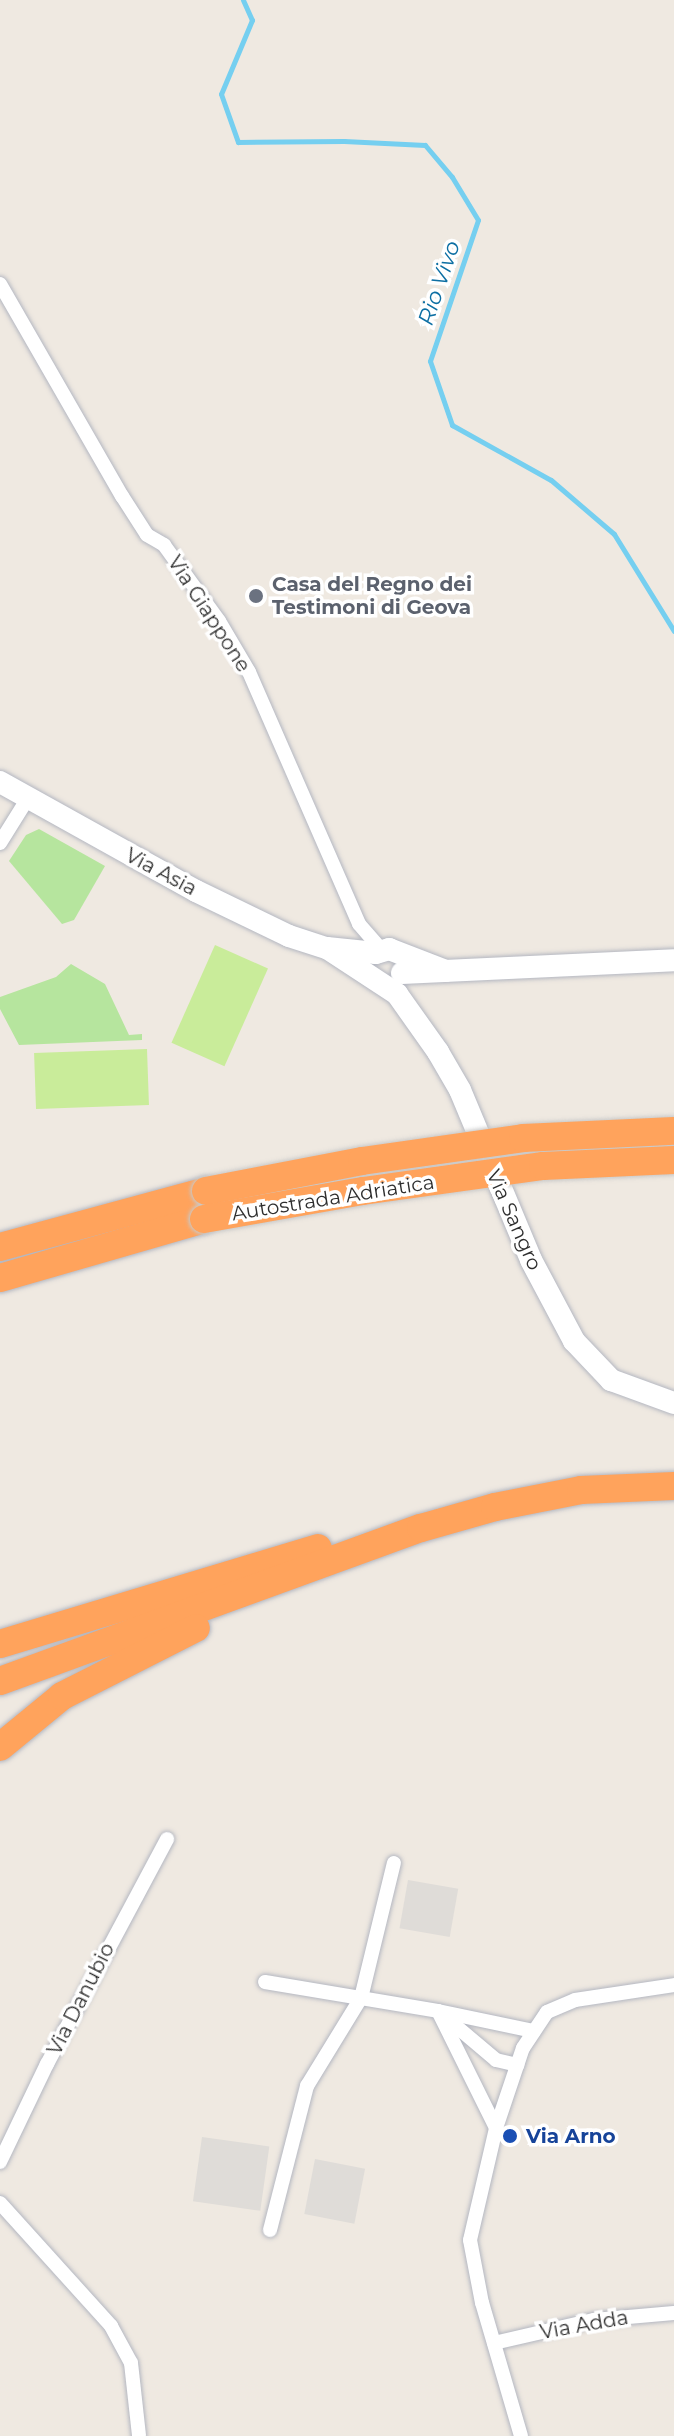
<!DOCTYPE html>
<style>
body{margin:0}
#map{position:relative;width:674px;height:2436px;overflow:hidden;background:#efe9e1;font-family:Montserrat,sans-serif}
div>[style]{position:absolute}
.green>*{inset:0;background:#b6e59e}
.pitch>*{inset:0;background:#c9ec9a;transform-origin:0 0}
.plaza>*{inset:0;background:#dfdcd8;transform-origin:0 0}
.stream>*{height:5px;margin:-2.5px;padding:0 2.5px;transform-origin:2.5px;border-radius:2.5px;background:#75cff0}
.roads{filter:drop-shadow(0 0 2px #b4b7c1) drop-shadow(0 0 2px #b4b7c1)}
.street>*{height:14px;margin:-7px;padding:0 7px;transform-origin:7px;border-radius:7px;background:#fff}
.secondary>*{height:22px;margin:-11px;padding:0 11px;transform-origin:11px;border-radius:11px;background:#fff}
.highway>*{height:28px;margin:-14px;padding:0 14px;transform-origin:14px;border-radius:14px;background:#ffa35c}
.bridges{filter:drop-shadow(0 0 2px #c9c9c9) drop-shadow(0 0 2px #c9c9c9)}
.highway-bridge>*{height:28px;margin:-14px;padding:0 14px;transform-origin:14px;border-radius:14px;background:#ffa35c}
.dots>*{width:22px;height:22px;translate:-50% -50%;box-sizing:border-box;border:4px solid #fff;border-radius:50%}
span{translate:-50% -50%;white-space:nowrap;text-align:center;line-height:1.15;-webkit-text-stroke:7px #fff;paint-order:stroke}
.worship-label{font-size:20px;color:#5b616d;font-weight:700}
.left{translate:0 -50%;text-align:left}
.street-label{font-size:20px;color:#2e2e2e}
.transit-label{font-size:20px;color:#164399;font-weight:700}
.water-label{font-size:22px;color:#0d6fa3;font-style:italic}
</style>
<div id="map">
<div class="green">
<div style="clip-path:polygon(39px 829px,105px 866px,74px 920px,62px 924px,9px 861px,26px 835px)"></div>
<div style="clip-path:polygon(71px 964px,105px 984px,129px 1035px,142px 1034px,142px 1040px,19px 1045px,0 1009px,0 997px,56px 977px)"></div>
</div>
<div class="pitch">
<div style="left:215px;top:945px;width:58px;height:107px;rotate:24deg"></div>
<div style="left:147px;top:1049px;width:56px;height:113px;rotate:88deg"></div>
</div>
<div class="plaza">
<div style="left:408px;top:1880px;width:51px;height:49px;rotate:10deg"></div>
<div style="left:202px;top:2137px;width:68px;height:65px;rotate:8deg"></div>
<div style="left:315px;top:2159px;width:51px;height:56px;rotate:11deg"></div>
</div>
<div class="stream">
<div style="left:243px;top:0;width:22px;rotate:66deg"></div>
<div style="left:252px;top:20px;width:80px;rotate:112.7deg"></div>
<div style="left:221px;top:94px;width:51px;rotate:70.5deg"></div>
<div style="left:238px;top:142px;width:106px;rotate:-0.5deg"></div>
<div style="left:344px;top:141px;width:81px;rotate:2.8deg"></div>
<div style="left:425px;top:145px;width:42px;rotate:49.8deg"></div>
<div style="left:452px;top:177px;width:50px;rotate:58.8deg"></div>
<div style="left:478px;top:220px;width:149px;rotate:108.8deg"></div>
<div style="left:430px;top:361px;width:68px;rotate:71deg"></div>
<div style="left:452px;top:425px;width:113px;rotate:29.1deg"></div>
<div style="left:551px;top:480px;width:83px;rotate:40.6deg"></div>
<div style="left:614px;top:534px;width:114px;rotate:58.3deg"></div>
</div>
<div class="roads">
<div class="street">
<div style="left:0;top:284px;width:245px;rotate:60.1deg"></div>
<div style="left:122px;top:496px;width:46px;rotate:57.3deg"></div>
<div style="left:147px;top:535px;width:20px;rotate:30deg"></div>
<div style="left:164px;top:545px;width:94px;rotate:54.1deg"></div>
<div style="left:219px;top:621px;width:59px;rotate:59.5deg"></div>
<div style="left:249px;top:672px;width:275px;rotate:66.4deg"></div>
<div style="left:359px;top:924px;width:35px;rotate:49deg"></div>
<div style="left:0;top:843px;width:53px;rotate:-58.1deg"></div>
<div style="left:265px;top:1982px;width:175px;rotate:9.5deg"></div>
<div style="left:438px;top:2011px;width:98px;rotate:11.8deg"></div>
<div style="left:438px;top:2011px;width:131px;rotate:63.6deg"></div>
<div style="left:444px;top:2016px;width:68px;rotate:40.2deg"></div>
<div style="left:496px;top:2060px;width:22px;rotate:13deg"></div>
<div style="left:0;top:2162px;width:109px;rotate:-64.4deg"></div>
<div style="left:47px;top:2064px;width:255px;rotate:-61.9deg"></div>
<div style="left:0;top:2203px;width:166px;rotate:47.9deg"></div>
<div style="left:111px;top:2326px;width:42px;rotate:61.6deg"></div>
<div style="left:131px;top:2363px;width:73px;rotate:83.7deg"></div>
<div style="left:270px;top:2230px;width:149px;rotate:-75.6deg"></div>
<div style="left:307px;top:2086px;width:103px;rotate:-58.5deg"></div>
<div style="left:361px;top:1998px;width:139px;rotate:-76.3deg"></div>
<div style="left:494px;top:2343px;width:103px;rotate:-13deg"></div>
<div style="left:594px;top:2320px;width:80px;rotate:-5deg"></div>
<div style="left:521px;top:2436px;width:139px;rotate:-106.3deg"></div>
<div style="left:482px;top:2303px;width:64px;rotate:-100.8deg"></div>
<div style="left:470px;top:2240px;width:115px;rotate:-76.9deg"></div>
<div style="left:496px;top:2128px;width:84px;rotate:-71.4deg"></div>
<div style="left:523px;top:2048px;width:43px;rotate:-56.3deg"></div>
<div style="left:547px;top:2012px;width:30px;rotate:-23deg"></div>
<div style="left:575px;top:2000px;width:100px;rotate:-8.6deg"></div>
</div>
<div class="secondary">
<div style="left:0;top:782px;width:224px;rotate:29.1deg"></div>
<div style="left:196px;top:891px;width:103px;rotate:25.8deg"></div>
<div style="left:289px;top:936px;width:40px;rotate:18deg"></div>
<div style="left:327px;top:948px;width:49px;rotate:5.8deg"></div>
<div style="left:376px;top:953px;width:14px;rotate:-17deg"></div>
<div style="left:389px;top:949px;width:61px;rotate:21.1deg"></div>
<div style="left:327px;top:948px;width:84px;rotate:33.3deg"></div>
<div style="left:397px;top:994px;width:71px;rotate:54.7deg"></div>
<div style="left:438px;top:1052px;width:44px;rotate:59.9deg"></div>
<div style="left:460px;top:1090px;width:184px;rotate:67.3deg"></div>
<div style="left:531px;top:1260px;width:92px;rotate:62deg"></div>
<div style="left:574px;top:1341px;width:54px;rotate:46.5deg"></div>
<div style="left:611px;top:1380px;width:67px;rotate:20.1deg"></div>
<div style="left:402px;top:973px;width:272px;rotate:-2.7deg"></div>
</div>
<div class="highway">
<div style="left:0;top:1247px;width:213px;rotate:-15.2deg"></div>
<div style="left:0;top:1278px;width:212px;rotate:-16.1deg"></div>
<div style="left:0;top:1644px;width:332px;rotate:-16.8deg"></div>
<div style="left:0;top:1681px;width:448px;rotate:-20deg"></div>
<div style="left:421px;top:1528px;width:77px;rotate:-15.8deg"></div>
<div style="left:495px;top:1507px;width:88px;rotate:-11.2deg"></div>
<div style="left:581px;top:1490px;width:93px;rotate:-2.5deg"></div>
<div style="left:0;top:1747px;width:80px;rotate:-39.4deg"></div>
<div style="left:62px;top:1696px;width:150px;rotate:-26.9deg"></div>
</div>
</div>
<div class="bridges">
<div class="highway-bridge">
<div style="left:206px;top:1191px;width:159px;rotate:-10.9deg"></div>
<div style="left:362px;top:1161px;width:163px;rotate:-8.1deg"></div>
<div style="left:523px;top:1138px;width:151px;rotate:-2.7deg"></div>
<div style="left:204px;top:1219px;width:161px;rotate:-10deg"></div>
<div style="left:363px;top:1191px;width:182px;rotate:-7.9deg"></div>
<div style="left:543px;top:1166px;width:131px;rotate:-2.6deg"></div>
</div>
</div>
<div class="dots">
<div style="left:256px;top:596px;background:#6b7280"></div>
<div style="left:510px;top:2136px;background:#1a4fb4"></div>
</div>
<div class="worship-label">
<span class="left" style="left:272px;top:596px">Casa del Regno dei<br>Testimoni di Geova</span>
</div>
<div class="street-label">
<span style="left:209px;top:614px;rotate:57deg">Via Giappone</span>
<span style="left:161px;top:872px;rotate:28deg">Via Asia</span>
<span style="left:333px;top:1198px;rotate:-9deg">Autostrada Adriatica</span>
<span style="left:514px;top:1220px;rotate:66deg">Via Sangro</span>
<span style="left:81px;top:1999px;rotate:-63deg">Via Danubio</span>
<span style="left:584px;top:2325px;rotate:-10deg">Via Adda</span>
</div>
<div class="transit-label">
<span class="left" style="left:526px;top:2136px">Via Arno</span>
</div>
<div class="water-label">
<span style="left:439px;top:283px;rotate:-71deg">Rio Vivo</span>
</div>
</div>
